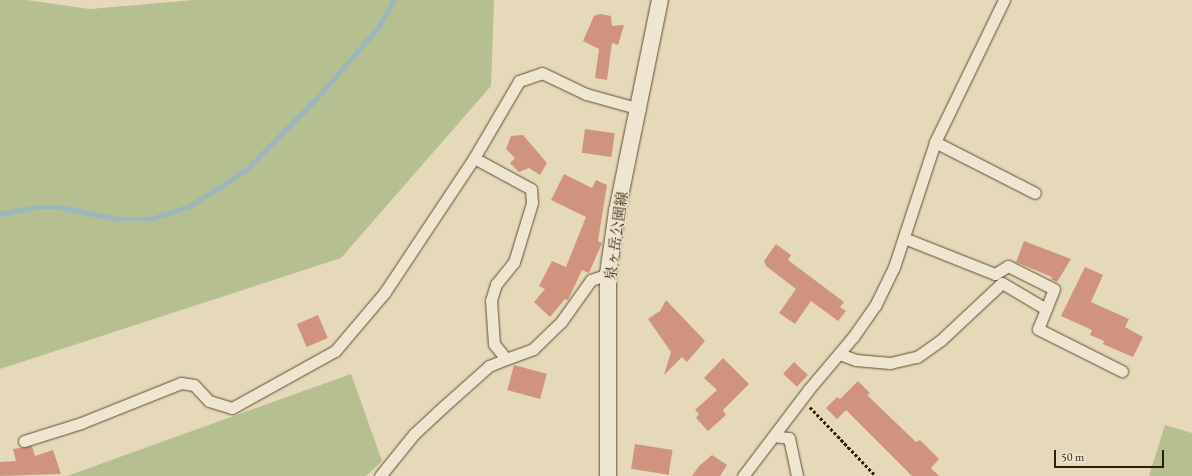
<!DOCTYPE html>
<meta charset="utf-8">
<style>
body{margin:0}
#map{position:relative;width:1192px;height:476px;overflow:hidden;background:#e6d9ba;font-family:"EB Garamond","Noto Serif JP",serif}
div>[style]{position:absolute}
.green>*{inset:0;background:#b5bf90}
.stream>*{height:4.5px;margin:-2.25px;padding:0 2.25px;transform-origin:2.25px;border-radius:2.25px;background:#9bb7bb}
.building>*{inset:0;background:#d0937d;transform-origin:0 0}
.path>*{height:2.5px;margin-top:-1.25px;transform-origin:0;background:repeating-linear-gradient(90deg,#341e00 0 3px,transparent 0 5px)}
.roads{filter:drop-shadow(0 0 1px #604d2e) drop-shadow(0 0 1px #604d2e)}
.minor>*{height:11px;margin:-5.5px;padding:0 5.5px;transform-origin:5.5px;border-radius:5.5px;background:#efe6d2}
.secondary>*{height:16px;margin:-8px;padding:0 8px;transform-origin:8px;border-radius:8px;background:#efe6d2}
span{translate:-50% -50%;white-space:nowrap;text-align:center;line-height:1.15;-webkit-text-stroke:3px #efe6d2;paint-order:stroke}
.street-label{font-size:15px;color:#341e00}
.scale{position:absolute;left:1054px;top:450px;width:110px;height:18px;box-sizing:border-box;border:2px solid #341e00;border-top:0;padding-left:5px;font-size:12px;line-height:14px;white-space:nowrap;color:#341e00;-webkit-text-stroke:3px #efe6d2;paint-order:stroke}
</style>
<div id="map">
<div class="green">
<div style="clip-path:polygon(0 0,27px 0,90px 9px,194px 0,494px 0,491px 86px,341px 258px,0 369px)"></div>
<div style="clip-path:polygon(351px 374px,382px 461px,366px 476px,67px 476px)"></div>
<div style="clip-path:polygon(1165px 425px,1192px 433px,1192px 476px,1149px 476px)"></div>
</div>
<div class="stream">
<div style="left:0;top:214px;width:37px;rotate:-11deg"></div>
<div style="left:36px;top:207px;width:24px"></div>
<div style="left:60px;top:207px;width:59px;rotate:11.7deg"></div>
<div style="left:118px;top:219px;width:33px"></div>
<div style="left:151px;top:219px;width:41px;rotate:-18.4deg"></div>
<div style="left:190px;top:206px;width:67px;rotate:-32.7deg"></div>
<div style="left:246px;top:170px;width:100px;rotate:-45.4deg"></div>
<div style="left:316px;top:99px;width:93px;rotate:-48.9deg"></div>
<div style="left:377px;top:29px;width:34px;rotate:-60deg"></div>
</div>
<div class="building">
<div style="clip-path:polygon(600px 14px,611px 16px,612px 26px,624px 25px,618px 45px,612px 43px,607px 80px,595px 78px,599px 49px,583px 41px,594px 16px)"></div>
<div style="left:585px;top:129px;width:30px;height:24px;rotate:8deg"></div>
<div style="clip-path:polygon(523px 135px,547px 163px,540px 175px,529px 168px,519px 172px,510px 163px,515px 158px,506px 149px,511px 136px)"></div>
<div style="clip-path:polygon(564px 174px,592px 188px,596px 180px,607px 185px,598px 241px,602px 243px,589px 273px,582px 270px,568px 300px,565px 299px,550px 317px,534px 302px,545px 289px,539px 286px,552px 261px,566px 267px,586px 217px,551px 200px)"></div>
<div style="clip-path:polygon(1024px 241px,1071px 259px,1057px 282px,1051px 279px,1052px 277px,1016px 262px)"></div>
<div style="clip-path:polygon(776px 244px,791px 255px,788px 260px,844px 302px,840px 307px,846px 311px,838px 321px,811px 301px,795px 324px,779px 313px,796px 289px,766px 266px,764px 261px)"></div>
<div style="clip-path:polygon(1085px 267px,1103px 275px,1091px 302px,1129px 319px,1125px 327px,1143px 337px,1133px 357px,1103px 344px,1104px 341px,1090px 335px,1092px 330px,1061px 316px)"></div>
<div style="clip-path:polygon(666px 300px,705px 341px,687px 362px,682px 357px,664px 375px,671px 352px,648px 319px,660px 311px)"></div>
<div style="left:318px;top:315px;width:25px;height:23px;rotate:67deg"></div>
<div style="clip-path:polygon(723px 358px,749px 384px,723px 410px,726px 415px,708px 431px,696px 418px,699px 414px,695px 410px,717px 390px,704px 378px)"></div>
<div style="left:794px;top:362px;width:19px;height:16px;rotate:43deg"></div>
<div style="left:514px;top:365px;width:34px;height:26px;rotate:15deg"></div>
<div style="clip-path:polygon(858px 381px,870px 393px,867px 395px,916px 442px,920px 440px,939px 459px,931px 468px,939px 476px,912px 476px,846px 410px,837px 419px,826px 408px,837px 397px,840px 399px)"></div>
<div style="left:635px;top:444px;width:38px;height:25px;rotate:9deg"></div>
<div style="clip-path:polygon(32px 446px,35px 456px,53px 450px,61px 474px,0 476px,0 462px,16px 461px,13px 449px)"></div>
<div style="clip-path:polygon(712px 455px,727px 465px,720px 476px,692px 476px,699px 466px)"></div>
</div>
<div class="path">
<div style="left:810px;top:407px;width:95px;rotate:46.3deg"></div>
</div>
<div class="roads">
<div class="minor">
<div style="left:935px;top:142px;width:112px;rotate:27deg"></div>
<div style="left:474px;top:158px;width:65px;rotate:28.5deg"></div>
<div style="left:531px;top:189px;width:14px;rotate:86deg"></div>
<div style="left:532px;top:203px;width:62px;rotate:107deg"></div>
<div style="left:514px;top:262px;width:28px;rotate:129deg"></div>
<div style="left:496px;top:284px;width:17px;rotate:107deg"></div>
<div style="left:491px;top:300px;width:44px;rotate:86.1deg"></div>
<div style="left:494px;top:344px;width:19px;rotate:51deg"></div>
<div style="left:506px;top:359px;width:29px;rotate:-20deg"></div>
<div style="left:533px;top:349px;width:39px;rotate:-44deg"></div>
<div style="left:561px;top:322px;width:52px;rotate:-54.5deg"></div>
<div style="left:591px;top:280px;width:18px;rotate:-19deg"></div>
<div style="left:904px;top:238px;width:98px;rotate:21.6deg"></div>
<div style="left:995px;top:274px;width:15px;rotate:-32deg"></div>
<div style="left:1008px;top:266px;width:51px;rotate:26.6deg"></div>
<div style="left:1054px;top:289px;width:43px;rotate:111.8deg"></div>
<div style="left:1038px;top:329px;width:94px;rotate:26.6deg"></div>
<div style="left:840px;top:354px;width:17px;rotate:21deg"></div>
<div style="left:856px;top:360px;width:34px;rotate:5deg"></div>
<div style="left:890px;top:363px;width:28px;rotate:-13deg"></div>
<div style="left:917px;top:357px;width:29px;rotate:-35deg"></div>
<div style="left:941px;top:340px;width:83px;rotate:-43.1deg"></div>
<div style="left:1002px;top:283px;width:51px;rotate:30.6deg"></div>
<div style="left:774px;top:436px;width:15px;rotate:8deg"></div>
<div style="left:789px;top:438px;width:39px;rotate:78deg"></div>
<div style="left:24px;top:441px;width:60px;rotate:-17.5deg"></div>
<div style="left:81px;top:423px;width:108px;rotate:-21.8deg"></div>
<div style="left:181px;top:383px;width:13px;rotate:9deg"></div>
<div style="left:194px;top:385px;width:22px;rotate:47deg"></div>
<div style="left:209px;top:401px;width:24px;rotate:17deg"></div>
<div style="left:232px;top:408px;width:118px;rotate:-29deg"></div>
<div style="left:335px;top:351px;width:77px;rotate:-49.7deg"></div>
<div style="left:385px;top:292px;width:161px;rotate:-56.4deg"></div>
<div style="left:474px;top:158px;width:89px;rotate:-59.7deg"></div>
<div style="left:519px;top:81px;width:24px;rotate:-19deg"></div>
<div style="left:542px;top:73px;width:49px;rotate:25.5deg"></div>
<div style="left:586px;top:94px;width:56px;rotate:15.5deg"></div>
<div style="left:380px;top:476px;width:54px;rotate:-51deg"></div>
<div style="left:414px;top:434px;width:40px;rotate:-43deg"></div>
<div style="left:443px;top:407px;width:62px;rotate:-41.7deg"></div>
<div style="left:489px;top:366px;width:18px;rotate:-22deg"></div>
<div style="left:743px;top:476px;width:109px;rotate:-52.8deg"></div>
<div style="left:809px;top:389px;width:68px;rotate:-49.8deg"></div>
<div style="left:853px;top:337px;width:38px;rotate:-55deg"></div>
<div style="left:875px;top:306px;width:43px;rotate:-64deg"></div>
<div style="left:894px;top:267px;width:132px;rotate:-71.8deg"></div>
<div style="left:935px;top:142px;width:158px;rotate:-64.1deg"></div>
</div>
<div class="secondary">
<div style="left:608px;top:476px;width:202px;rotate:-90deg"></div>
<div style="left:608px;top:274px;width:64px;rotate:-81.9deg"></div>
<div style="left:617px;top:211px;width:215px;rotate:-78.5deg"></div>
</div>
</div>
<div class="street-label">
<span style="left:616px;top:236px;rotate:-82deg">泉ヶ岳公園線</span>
</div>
<div class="scale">50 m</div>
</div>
